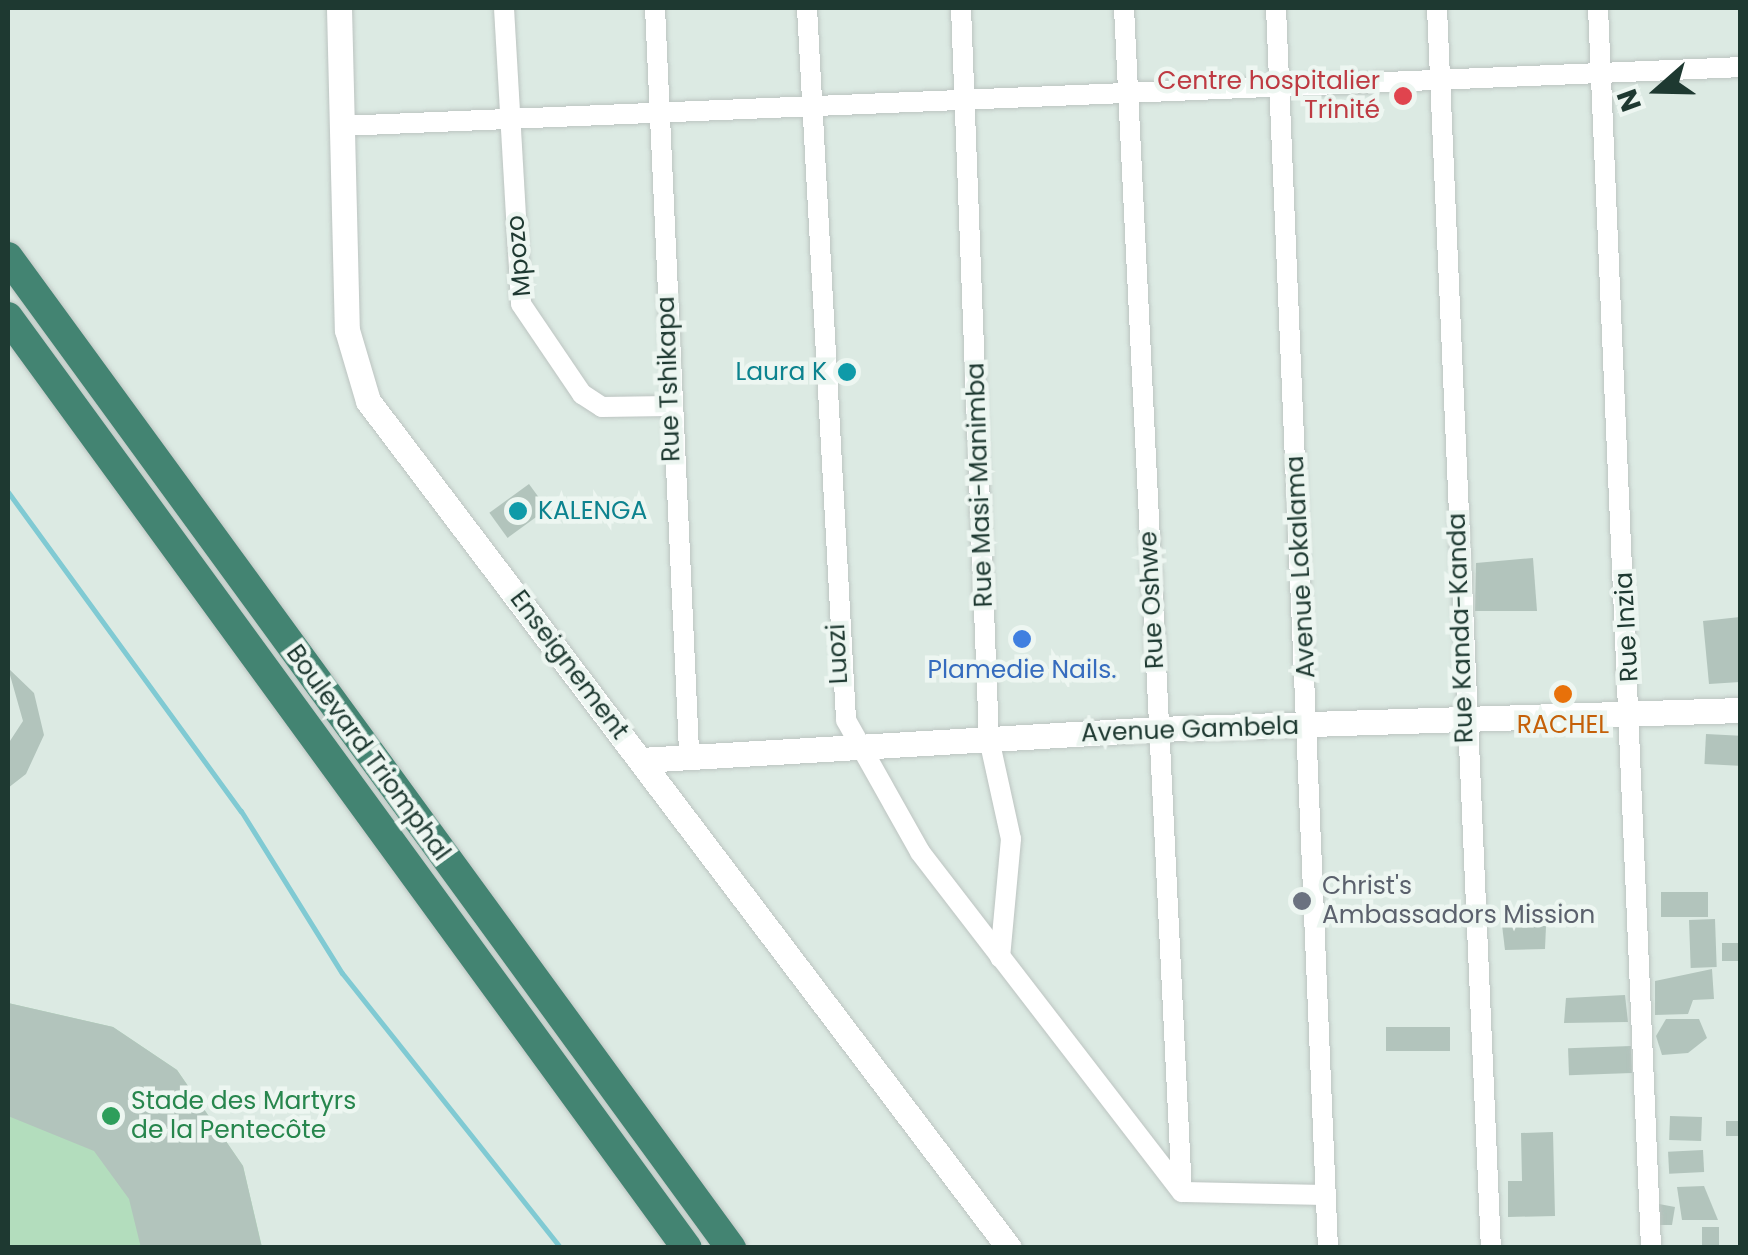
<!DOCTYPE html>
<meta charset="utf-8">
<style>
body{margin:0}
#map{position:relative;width:1748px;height:1255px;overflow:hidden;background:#dceae3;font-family:Poppins,sans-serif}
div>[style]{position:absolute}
.green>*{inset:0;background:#b3ddbd}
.stream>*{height:5px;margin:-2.5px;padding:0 2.5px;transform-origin:2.5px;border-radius:2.5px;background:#80cad3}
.building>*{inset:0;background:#b2c4bc;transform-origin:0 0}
.roads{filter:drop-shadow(0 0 2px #bcc4c1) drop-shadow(0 0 2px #bcc4c1)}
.minor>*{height:20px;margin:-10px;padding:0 10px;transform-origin:10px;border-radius:10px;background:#fff}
.tertiary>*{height:25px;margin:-12.5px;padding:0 12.5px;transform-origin:12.5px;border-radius:12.5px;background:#fff}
.trunk>*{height:30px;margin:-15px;padding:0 15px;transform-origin:15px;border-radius:15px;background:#438472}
.dots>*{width:28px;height:28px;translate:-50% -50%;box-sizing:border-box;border:5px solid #edf6f1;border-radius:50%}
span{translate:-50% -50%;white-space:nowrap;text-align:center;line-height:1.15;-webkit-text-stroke:9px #edf6f1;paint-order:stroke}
.health-label{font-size:25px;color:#be3a42}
.right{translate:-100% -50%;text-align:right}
.street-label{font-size:25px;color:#1e3931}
.culture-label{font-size:25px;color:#0d838f}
.left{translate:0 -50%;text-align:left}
.shop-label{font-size:25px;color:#366cbe}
.food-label{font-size:25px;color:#c56008}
.worship-label{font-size:25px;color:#5b616d}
.leisure-label{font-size:25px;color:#27864d}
.frame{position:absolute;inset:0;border:10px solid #1e3931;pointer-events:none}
.north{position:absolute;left:1608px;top:40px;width:100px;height:100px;-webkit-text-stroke:8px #edf6f1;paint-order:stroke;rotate:250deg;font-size:28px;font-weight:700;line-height:40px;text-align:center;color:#1e3931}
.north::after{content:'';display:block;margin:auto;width:35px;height:45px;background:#1e3931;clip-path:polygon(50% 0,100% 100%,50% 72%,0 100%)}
</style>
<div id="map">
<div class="green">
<div style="clip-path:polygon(8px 1003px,113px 1027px,177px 1070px,243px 1166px,262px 1247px,8px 1247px)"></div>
</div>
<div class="stream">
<div style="left:8px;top:492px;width:395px;rotate:53.9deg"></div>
<div style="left:241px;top:811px;width:191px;rotate:58.1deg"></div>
<div style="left:342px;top:973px;width:352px;rotate:51.5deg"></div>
</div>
<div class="building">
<div style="left:529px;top:484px;width:31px;height:49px;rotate:54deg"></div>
<div style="clip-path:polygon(1533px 558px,1537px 611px,1475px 611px,1476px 563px)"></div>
<div style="clip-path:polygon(1740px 617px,1740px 682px,1709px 684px,1703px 621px)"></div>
<div style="clip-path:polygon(8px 668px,34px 693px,44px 735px,26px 774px,8px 788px,8px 744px,23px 721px)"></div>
<div style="left:1706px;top:734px;width:34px;height:30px;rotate:3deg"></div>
<div style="left:1661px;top:892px;width:47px;height:25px"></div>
<div style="left:1715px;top:919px;width:48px;height:26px;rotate:88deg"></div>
<div style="clip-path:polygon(1502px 925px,1546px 926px,1545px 949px,1505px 950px)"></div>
<div style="left:1740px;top:943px;width:18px;height:18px;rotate:90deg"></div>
<div style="clip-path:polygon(1712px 969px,1714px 999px,1693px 1000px,1688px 1014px,1655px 1015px,1655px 981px)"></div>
<div style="clip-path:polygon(1625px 995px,1628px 1022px,1564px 1023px,1566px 998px)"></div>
<div style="clip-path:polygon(8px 1003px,113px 1027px,177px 1070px,243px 1166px,262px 1248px,141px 1248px,129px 1199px,94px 1151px,8px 1116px)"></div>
<div style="clip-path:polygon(1666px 1019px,1699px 1019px,1707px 1038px,1688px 1053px,1662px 1055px,1656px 1036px)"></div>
<div style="left:1450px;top:1027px;width:24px;height:64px;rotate:90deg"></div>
<div style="left:1631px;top:1046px;width:27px;height:63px;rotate:88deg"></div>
<div style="left:1670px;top:1116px;width:32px;height:24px;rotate:2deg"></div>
<div style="left:1726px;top:1121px;width:14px;height:15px"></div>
<div style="clip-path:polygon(1553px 1132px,1555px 1216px,1508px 1217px,1508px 1181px,1522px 1181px,1521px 1133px)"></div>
<div style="left:1703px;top:1150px;width:22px;height:35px;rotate:87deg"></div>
<div style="clip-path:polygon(1704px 1186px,1718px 1220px,1682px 1220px,1677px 1187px)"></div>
<div style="clip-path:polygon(1659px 1204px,1675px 1207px,1672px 1225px,1660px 1225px)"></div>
<div style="left:1702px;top:1227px;width:17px;height:21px"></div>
</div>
<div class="roads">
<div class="minor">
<div style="left:504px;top:8px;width:296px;rotate:86.7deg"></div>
<div style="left:521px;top:304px;width:109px;rotate:55.9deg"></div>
<div style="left:582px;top:394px;width:24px;rotate:33deg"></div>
<div style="left:602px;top:407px;width:67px;rotate:-0.9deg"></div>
<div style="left:655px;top:8px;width:744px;rotate:87.38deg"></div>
<div style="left:807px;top:8px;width:713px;rotate:86.86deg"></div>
<div style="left:846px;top:720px;width:151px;rotate:60.7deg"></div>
<div style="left:920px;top:852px;width:429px;rotate:52.4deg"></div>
<div style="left:961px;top:8px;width:732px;rotate:87.81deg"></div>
<div style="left:989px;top:739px;width:102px;rotate:77.6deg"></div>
<div style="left:1011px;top:839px;width:119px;rotate:95.3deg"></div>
<div style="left:1124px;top:8px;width:1185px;rotate:87.2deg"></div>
<div style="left:1276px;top:8px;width:1241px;rotate:87.6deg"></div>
<div style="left:1437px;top:8px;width:1241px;rotate:87.51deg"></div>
<div style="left:1598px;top:8px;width:1241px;rotate:87.55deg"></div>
<div style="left:341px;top:126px;width:1400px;rotate:-2.41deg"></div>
<div style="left:1182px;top:1192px;width:144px;rotate:1.2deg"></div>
</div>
<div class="tertiary">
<div style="left:339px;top:8px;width:322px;rotate:88.6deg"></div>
<div style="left:347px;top:330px;width:74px;rotate:73.5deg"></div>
<div style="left:368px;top:401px;width:1062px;rotate:52.88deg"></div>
<div style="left:641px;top:760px;width:518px;rotate:-3.43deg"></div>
<div style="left:1158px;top:729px;width:582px;rotate:-1.87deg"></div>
</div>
<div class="trunk">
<div style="left:8px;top:257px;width:1227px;rotate:53.89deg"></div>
<div style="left:8px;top:317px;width:1152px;rotate:53.9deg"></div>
</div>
</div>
<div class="dots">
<div style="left:1403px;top:96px;background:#e0444e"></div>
<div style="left:847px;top:372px;background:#0f9aa8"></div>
<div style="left:518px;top:511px;background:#0f9aa8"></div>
<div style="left:1022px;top:639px;background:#3f7fe0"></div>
<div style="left:1563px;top:694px;background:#e8710a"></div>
<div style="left:1302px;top:901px;background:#6b7280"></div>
<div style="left:111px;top:1116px;background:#2e9e5b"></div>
</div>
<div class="health-label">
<span class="right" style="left:1380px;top:96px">Centre hospitalier<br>Trinité</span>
</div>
<div class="street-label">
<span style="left:519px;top:256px;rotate:-95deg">Mpozo</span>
<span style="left:669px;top:379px;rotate:-92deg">Rue Tshikapa</span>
<span style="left:980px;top:485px;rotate:-92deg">Rue Masi-Manimba</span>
<span style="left:1301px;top:567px;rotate:-93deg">Avenue Lokalama</span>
<span style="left:1152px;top:600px;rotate:-93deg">Rue Oshwe</span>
<span style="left:1627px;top:627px;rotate:-93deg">Rue Inzia</span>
<span style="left:1461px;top:628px;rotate:-92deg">Rue Kanda-Kanda</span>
<span style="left:838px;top:654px;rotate:-93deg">Luozi</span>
<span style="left:569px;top:665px;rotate:53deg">Enseignement</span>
<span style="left:1190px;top:730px;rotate:-2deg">Avenue Gambela</span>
<span style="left:368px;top:753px;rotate:54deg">Boulevard Triomphal</span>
</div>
<div class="culture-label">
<span class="right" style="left:827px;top:372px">Laura K</span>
<span class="left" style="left:538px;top:511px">KALENGA</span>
</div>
<div class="shop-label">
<span style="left:1022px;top:670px">Plamedie Nails.</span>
</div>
<div class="food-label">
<span style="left:1563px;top:725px">RACHEL</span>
</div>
<div class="worship-label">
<span class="left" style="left:1322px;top:901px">Christ's<br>Ambassadors Mission</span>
</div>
<div class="leisure-label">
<span class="left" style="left:131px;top:1116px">Stade des Martyrs<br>de la Pentecôte</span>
</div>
<div class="frame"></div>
<div class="north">N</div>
</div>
